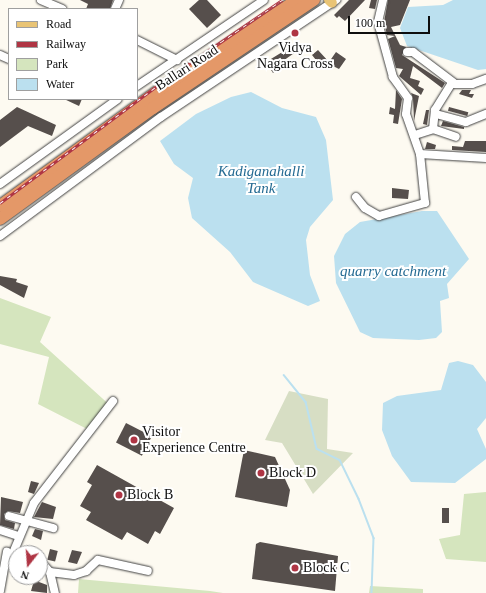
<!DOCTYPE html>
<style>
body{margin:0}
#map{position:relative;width:486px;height:593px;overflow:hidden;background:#fdfaf1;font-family:Georgia,serif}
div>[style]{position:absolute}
.green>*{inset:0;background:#d5e5be}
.cemetery>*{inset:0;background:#d7dec4}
.water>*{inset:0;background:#bbe0ef}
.stream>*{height:1.5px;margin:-0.75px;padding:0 0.75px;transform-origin:0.75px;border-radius:0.75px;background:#bbe0ef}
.building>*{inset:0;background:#564f4c;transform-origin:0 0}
.roads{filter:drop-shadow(0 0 1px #414141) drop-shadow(0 0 1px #414141)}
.minor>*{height:8px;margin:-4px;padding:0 4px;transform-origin:4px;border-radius:4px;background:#fff}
.major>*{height:10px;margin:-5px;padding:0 5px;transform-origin:5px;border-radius:5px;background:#e9c475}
.highway>*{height:12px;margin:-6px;padding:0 6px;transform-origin:6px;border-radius:6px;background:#e49868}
.rail>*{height:3px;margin-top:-1.5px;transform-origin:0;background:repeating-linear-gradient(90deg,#fff 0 4.5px,#af3544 0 9px);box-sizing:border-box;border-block:1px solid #af3544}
.dots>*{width:11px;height:11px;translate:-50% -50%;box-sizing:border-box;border:2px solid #fff;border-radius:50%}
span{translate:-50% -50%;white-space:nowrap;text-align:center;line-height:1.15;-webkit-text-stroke:4px #fff;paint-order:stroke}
.poi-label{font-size:14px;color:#0e0e0e}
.left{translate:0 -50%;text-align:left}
.street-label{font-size:14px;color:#0e0e0e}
.water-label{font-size:15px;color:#256b93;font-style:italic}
.legend{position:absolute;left:8px;top:8px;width:130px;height:92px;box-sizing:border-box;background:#fff;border:1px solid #9f9f9f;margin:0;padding:5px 7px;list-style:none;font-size:12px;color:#0e0e0e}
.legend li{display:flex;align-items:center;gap:8px;height:20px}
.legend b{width:20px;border:1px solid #9f9f9f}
.north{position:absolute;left:8px;top:545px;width:40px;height:40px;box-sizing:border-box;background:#fff;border:1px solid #9f9f9f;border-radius:50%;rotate:197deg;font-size:11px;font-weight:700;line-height:16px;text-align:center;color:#0e0e0e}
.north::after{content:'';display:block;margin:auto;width:14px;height:18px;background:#af3544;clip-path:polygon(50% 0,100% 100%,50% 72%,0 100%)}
.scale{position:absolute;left:348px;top:16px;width:82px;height:18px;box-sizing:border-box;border:2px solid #0e0e0e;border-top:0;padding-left:5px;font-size:12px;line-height:14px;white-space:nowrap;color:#0e0e0e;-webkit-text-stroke:3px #fff;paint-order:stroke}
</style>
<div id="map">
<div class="green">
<div style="clip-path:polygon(0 298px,51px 317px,40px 342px,113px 408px,93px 432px,38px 404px,49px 357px,0 344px)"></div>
<div style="clip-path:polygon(486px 492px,486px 562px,446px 559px,439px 539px,460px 535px,464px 494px)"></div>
<div style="clip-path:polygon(79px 579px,210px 591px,223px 593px,78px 593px)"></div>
<div style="clip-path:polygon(370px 586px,423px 589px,423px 593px,369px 593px)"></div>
</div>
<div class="cemetery">
<div style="clip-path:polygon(289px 391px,328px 399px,327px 449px,353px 453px,313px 494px,282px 443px,265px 440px)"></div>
</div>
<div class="water">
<div style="clip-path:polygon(453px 0,486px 0,486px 69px,478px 70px,407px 46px,400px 28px,408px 7px,443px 5px)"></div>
<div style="clip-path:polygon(251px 92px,282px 108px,316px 117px,326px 140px,333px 200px,310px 227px,306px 240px,310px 275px,320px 301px,308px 306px,253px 282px,230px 252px,192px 218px,188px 198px,193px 178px,174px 164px,160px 141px,196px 114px,231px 97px)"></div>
<div style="clip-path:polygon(422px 211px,437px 211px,469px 259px,447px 284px,449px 298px,440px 301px,442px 332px,436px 338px,419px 340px,373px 338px,360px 332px,336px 283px,334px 256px,345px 234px,360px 222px)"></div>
<div style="clip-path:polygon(458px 361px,473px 365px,486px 382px,486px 418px,477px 429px,486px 449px,486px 459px,455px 483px,411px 482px,392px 456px,382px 430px,383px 403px,397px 396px,441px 390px,449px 363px)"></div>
</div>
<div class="stream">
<div style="left:284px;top:375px;width:35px;rotate:51deg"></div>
<div style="left:306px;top:402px;width:48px;rotate:76.8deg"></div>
<div style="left:317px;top:449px;width:25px;rotate:26deg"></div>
<div style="left:340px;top:460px;width:43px;rotate:64deg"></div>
<div style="left:359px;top:499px;width:42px;rotate:69deg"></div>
<div style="left:374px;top:538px;width:55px;rotate:92.1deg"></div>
</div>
<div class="building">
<div style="clip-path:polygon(80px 0,113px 0,110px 9px,86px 9px,88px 4px)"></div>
<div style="clip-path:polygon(199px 0,207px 0,221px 15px,207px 28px,189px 9px)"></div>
<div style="clip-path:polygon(349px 0,365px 0,345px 21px,339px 16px,337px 18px,334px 15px)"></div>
<div style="clip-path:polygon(371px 0,377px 0,375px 9px,369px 8px)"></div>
<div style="clip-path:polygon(388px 0,410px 0,400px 25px,391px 27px,400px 45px,406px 47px,402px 55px,445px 83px,442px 88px,413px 66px,410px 78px,420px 81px,418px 86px,424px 89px,421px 95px,399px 76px,403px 69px,396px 68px,388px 39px,395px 36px,387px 35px,384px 22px)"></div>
<div style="clip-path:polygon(297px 43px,300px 49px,280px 63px,282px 65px,273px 73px,266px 62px)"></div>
<div style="clip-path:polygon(318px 50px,329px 62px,336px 52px,346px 59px,339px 69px,331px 65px,324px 70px,312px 55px)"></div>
<div style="clip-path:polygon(396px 90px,402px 99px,398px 124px,393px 123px,394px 115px,389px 114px,390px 107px,395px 109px)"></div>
<div style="clip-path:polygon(462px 90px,471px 90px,469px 94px,474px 94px,472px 98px,459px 94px)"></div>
<div style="clip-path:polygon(411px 93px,419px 96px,414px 121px,413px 98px)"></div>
<div style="clip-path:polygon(64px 99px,82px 99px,79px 106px)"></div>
<div style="clip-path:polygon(17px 107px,56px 125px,52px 136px,28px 126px,0 147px,0 120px)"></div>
<div style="left:449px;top:107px;width:20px;height:4px;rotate:15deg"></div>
<div style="clip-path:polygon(426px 110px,429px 110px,427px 125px,423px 124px)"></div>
<div style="clip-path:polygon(443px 121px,464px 127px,464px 129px,441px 126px)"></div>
<div style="clip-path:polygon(465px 141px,486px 141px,486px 152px,452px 150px,452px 146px,463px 147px)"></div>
<div style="clip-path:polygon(427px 142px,436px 145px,435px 149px,425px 149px)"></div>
<div style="clip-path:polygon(392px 188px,409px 190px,408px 199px,392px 198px)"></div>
<div style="clip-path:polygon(0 276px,17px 279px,16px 282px,28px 286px,24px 298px,0 285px)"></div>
<div style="left:126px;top:423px;width:29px;height:22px;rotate:27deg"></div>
<div style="clip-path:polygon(244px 450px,275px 457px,290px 490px,287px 507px,235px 497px)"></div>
<div style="clip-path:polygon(97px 465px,174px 508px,160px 534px,155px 531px,148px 544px,127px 532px,122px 540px,86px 520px,91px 512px,80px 506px,92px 485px,87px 482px)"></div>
<div style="clip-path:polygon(31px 481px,39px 483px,34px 494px,28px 492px)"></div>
<div style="clip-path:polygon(1px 497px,23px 502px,20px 513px,8px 511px,4px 514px,5px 520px,15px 523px,14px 529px,0 525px)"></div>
<div style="clip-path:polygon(42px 502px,56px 507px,53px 519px,34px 517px)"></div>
<div style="left:442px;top:508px;width:7px;height:15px"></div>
<div style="clip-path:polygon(35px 529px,43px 531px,41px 540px,32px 536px)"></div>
<div style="clip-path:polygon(260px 542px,338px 556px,335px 591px,252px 579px,256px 544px)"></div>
<div style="left:50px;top:549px;width:8px;height:11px;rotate:14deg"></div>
<div style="clip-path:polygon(72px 550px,82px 552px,77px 564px,68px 562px)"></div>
<div style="clip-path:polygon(11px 559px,16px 561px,16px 571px,10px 569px)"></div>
<div style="clip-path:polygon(35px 577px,40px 577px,39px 582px,47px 585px,47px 593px,31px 591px)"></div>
</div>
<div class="roads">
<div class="minor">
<div style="left:41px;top:0;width:23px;rotate:23deg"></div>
<div style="left:115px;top:9px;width:10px;rotate:-66deg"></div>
<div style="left:137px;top:40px;width:45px;rotate:26.6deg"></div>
<div style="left:407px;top:52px;width:6px"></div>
<div style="left:413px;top:52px;width:51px;rotate:37.1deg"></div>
<div style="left:0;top:55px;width:10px;rotate:24deg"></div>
<div style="left:137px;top:86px;width:153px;rotate:-34.1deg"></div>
<div style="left:436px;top:114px;width:31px;rotate:15deg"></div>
<div style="left:466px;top:122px;width:22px;rotate:-22deg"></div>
<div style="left:433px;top:129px;width:24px;rotate:19deg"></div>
<div style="left:415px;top:135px;width:19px;rotate:-18deg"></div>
<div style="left:433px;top:129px;width:19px;rotate:-84deg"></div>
<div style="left:435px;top:110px;width:31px;rotate:-58deg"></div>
<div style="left:451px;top:84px;width:21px"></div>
<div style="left:472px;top:84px;width:15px;rotate:-20deg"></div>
<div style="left:420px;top:154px;width:66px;rotate:3.5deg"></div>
<div style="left:0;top:184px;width:145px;rotate:-35.8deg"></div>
<div style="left:356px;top:197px;width:14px;rotate:51deg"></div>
<div style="left:365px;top:208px;width:16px;rotate:30deg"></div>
<div style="left:379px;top:216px;width:48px;rotate:-15.8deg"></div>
<div style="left:425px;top:203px;width:49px;rotate:-95.8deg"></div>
<div style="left:420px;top:154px;width:42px;rotate:-109.3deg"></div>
<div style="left:406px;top:114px;width:16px;rotate:-83deg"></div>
<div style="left:408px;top:98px;width:26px;rotate:-126deg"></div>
<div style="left:393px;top:77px;width:57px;rotate:-105.3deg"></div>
<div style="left:378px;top:22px;width:23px;rotate:-77deg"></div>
<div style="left:0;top:236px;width:200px;rotate:-36.5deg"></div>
<div style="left:161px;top:117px;width:211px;rotate:-33.8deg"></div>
<div style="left:9px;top:516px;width:46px;rotate:15.3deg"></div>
<div style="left:0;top:530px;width:20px;rotate:18deg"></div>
<div style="left:13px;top:553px;width:54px;rotate:-67.2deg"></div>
<div style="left:34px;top:503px;width:129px;rotate:-52.2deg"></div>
<div style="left:40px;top:561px;width:15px;rotate:48deg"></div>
<div style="left:50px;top:572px;width:22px;rotate:77deg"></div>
<div style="left:50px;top:572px;width:24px;rotate:7deg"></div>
<div style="left:74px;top:575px;width:13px;rotate:-18deg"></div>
<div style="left:86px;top:571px;width:16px;rotate:-43deg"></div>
<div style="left:98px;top:560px;width:51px;rotate:12.4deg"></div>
<div style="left:0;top:591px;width:40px;rotate:-80deg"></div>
</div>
<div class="major">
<div style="left:329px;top:0;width:4px;rotate:45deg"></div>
</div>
<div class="highway">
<div style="left:0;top:206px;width:204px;rotate:-36deg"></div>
<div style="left:165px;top:86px;width:158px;rotate:-33.1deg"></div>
<div style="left:0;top:219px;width:189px;rotate:-36deg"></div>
<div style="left:153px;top:108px;width:194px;rotate:-33.9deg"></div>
</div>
</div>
<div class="rail">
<div style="left:0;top:203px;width:201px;rotate:-36.7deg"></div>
<div style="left:161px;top:83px;width:147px;rotate:-34.4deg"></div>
</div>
<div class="dots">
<div style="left:295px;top:33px;background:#af3544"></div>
<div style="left:134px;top:440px;background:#af3544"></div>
<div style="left:261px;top:473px;background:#af3544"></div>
<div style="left:119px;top:495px;background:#af3544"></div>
<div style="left:295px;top:568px;background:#af3544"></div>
</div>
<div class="poi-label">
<span style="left:295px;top:56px">Vidya<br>Nagara Cross</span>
<span class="left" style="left:142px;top:440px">Visitor<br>Experience Centre</span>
<span class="left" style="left:269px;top:473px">Block D</span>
<span class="left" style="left:127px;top:495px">Block B</span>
<span class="left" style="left:303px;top:568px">Block C</span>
</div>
<div class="street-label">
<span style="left:187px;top:68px;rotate:-33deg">Ballari Road</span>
</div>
<div class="water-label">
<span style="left:261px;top:180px">Kadiganahalli<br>Tank</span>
<span style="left:393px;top:272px">quarry catchment</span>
</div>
<ul class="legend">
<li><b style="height:5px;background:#e9c475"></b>Road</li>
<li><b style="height:5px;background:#af3544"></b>Railway</li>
<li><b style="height:11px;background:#d5e5be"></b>Park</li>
<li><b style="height:11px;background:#bbe0ef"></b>Water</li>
</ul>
<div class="north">N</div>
<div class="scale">100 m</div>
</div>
